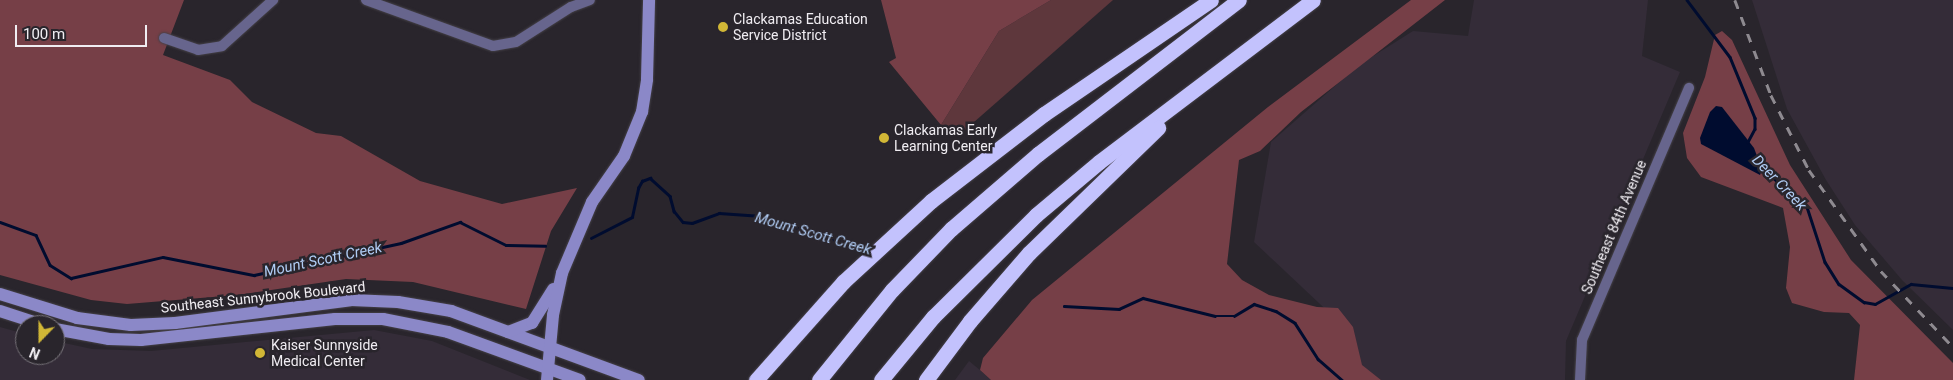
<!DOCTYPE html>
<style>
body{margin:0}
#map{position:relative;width:1953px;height:380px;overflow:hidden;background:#29252c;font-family:Roboto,sans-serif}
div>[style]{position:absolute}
.built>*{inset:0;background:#342c38}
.green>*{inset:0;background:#5e373c}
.forest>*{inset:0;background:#763f47}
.water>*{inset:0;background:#000c2f}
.stream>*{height:2.5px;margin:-1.25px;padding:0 1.25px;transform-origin:1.25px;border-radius:1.25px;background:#000c2f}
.roads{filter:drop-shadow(0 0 1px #454148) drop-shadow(0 0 1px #454148)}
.street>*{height:10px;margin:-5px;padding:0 5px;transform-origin:5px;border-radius:5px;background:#67658d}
.secondary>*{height:12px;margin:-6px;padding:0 6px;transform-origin:6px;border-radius:6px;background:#8b88c8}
.highway>*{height:15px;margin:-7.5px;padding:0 7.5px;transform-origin:7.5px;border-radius:7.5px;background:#c3c2fd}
.rail>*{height:2.5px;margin-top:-1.25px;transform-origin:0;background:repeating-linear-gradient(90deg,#8e8a90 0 9px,transparent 0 18px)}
.dots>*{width:14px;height:14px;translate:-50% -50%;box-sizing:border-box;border:2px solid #29252c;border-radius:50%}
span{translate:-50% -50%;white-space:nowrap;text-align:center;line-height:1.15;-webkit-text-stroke:5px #29252c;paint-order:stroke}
.poi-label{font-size:14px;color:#f0edf2}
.left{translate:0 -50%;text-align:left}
.street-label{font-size:14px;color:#f0edf2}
.water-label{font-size:15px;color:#b0ccf4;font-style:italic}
.north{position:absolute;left:15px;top:315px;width:50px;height:50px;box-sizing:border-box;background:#29252c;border:1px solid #79757b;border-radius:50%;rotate:202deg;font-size:14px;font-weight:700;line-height:20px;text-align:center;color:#f0edf2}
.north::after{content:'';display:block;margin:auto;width:18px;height:22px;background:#d1b736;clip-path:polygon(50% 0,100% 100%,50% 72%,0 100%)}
.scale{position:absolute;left:15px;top:25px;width:132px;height:22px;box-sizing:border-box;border:2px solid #f0edf2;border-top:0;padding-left:6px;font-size:15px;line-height:18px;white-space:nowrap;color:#f0edf2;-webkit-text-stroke:4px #29252c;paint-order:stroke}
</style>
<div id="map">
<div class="built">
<div style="clip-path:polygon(1474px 0,1648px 0,1642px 56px,1680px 72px,1566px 341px,1565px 380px,1381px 380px,1341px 351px,1338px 321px,1254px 242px,1271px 142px,1359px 65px,1413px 31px,1468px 36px)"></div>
<div style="clip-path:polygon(1752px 0,1953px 0,1953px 330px,1902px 280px,1855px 225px,1826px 180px,1787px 109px)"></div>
<div style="clip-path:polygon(0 327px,25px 334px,25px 355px,55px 355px,55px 341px,92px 349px,151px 351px,374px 330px,432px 341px,530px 380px,0 380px)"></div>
<div style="clip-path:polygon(969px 361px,980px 370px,991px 380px,955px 380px)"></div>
</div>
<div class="green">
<div style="clip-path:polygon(1051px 0,1113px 0,957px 137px,941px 125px,999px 31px)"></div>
</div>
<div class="forest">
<div style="clip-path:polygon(0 0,184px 0,163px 55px,230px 80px,252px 102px,316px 133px,341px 136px,420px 181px,502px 204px,577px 188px,551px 231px,526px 309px,413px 282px,346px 279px,237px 295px,127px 304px,91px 300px,0 275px)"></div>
<div style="clip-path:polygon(881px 0,1051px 0,999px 31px,941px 125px,889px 62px,896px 58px)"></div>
<div style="clip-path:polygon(1411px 0,1445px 0,1301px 112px,1260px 151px,1239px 160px,1227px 264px,1242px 280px,1269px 295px,1317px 307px,1338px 308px,1353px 327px,1362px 365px,1381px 380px,991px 380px,980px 370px,983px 358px,1032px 300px,1268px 107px)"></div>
<div style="clip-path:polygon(1722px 31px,1732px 40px,1790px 165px,1851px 260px,1953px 363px,1953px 380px,1854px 380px,1860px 325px,1849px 313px,1824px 312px,1792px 303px,1786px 288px,1790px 247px,1783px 208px,1701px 177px,1687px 158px,1683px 133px,1705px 77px,1715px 35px)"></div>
</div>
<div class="water">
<div style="clip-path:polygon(1716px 106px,1722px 107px,1754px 148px,1762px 169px,1760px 175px,1701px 144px,1700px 138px,1710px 112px)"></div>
</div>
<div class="stream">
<div style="left:1687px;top:0;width:71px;rotate:53deg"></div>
<div style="left:1730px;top:57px;width:66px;rotate:67.7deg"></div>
<div style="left:1755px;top:118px;width:11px;rotate:90deg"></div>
<div style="left:1755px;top:129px;width:15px;rotate:118deg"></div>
<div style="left:1762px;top:168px;width:60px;rotate:40.9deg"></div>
<div style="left:1807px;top:207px;width:58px;rotate:71.9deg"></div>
<div style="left:1825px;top:262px;width:26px;rotate:58deg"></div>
<div style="left:1839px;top:284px;width:31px;rotate:36deg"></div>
<div style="left:1864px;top:302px;width:11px;rotate:10deg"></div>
<div style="left:1875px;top:304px;width:41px;rotate:-29.1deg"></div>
<div style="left:1911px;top:284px;width:42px;rotate:5.4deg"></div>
<div style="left:0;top:222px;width:38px;rotate:20deg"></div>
<div style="left:36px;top:235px;width:33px;rotate:65deg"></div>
<div style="left:50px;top:265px;width:25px;rotate:32deg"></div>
<div style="left:71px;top:278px;width:94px;rotate:-12.9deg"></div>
<div style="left:163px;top:257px;width:93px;rotate:11.2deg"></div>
<div style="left:254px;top:275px;width:150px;rotate:-12.3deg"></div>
<div style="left:401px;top:243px;width:63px;rotate:-19.6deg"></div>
<div style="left:460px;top:222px;width:51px;rotate:26.6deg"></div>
<div style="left:506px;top:245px;width:39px;rotate:1deg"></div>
<div style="left:591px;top:238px;width:46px;rotate:-27.1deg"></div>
<div style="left:632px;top:217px;width:30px;rotate:-78deg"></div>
<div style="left:638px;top:188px;width:8px;rotate:-60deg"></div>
<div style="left:642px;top:181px;width:9px;rotate:-21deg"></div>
<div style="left:650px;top:178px;width:27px;rotate:42deg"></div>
<div style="left:670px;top:196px;width:16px;rotate:75deg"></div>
<div style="left:674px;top:211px;width:14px;rotate:51deg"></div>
<div style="left:683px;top:222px;width:9px;rotate:6deg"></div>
<div style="left:692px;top:223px;width:29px;rotate:-20deg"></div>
<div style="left:719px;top:213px;width:39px;rotate:4deg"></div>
<div style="left:758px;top:216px;width:115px;rotate:17.2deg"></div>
<div style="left:1064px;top:306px;width:55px;rotate:3.1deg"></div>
<div style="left:1119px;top:309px;width:26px;rotate:-25deg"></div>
<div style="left:1143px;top:298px;width:74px;rotate:14deg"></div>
<div style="left:1215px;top:316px;width:19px"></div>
<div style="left:1234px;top:316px;width:23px;rotate:-31deg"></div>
<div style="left:1254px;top:304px;width:23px;rotate:18deg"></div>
<div style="left:1276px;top:311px;width:22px;rotate:32deg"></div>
<div style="left:1295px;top:323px;width:43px;rotate:57.4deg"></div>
<div style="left:1318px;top:359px;width:32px;rotate:41deg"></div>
</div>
<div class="roads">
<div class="street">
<div style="left:366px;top:0;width:135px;rotate:19.9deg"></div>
<div style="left:493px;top:46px;width:23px;rotate:-10deg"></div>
<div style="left:516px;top:42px;width:65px;rotate:-32.5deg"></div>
<div style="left:571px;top:7px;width:20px;rotate:-20deg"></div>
<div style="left:164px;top:38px;width:36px;rotate:19deg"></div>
<div style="left:198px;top:50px;width:24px;rotate:-9deg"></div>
<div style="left:222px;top:46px;width:69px;rotate:-42deg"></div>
<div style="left:1580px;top:380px;width:40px;rotate:-87.1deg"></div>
<div style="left:1582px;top:340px;width:274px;rotate:-67deg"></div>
</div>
<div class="secondary">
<div style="left:0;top:294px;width:81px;rotate:17.3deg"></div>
<div style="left:77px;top:318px;width:54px;rotate:7.4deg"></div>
<div style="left:131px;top:325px;width:44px;rotate:-2.6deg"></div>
<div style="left:175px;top:323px;width:177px;rotate:-7.4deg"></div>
<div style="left:351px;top:300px;width:47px;rotate:2.4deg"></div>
<div style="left:398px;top:302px;width:54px;rotate:9.6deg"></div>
<div style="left:451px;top:311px;width:200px;rotate:20.2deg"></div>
<div style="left:0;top:311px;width:45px;rotate:18deg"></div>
<div style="left:55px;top:329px;width:55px;rotate:10.5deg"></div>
<div style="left:109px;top:339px;width:32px;rotate:2deg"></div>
<div style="left:141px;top:340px;width:195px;rotate:-6.2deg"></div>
<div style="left:335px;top:319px;width:48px"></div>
<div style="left:383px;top:319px;width:66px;rotate:11.3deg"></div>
<div style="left:448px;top:332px;width:140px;rotate:20deg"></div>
<div style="left:508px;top:332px;width:26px;rotate:-21deg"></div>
<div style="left:532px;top:323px;width:40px;rotate:-58deg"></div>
<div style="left:547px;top:380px;width:65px;rotate:-84.7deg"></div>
<div style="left:553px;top:315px;width:43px;rotate:-77.9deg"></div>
<div style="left:562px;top:273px;width:77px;rotate:-67.1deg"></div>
<div style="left:592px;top:202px;width:56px;rotate:-55.2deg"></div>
<div style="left:624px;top:156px;width:48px;rotate:-67.8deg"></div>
<div style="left:642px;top:112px;width:33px;rotate:-81deg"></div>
<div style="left:647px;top:79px;width:79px;rotate:-88.5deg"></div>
</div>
<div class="highway">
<div style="left:756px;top:380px;width:131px;rotate:-48.4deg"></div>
<div style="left:843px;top:282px;width:120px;rotate:-42.6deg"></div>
<div style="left:931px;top:201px;width:143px;rotate:-37.6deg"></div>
<div style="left:1044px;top:114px;width:202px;rotate:-34.3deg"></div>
<div style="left:819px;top:380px;width:116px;rotate:-51deg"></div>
<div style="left:892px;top:290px;width:85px;rotate:-46deg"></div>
<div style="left:951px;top:229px;width:115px;rotate:-40.8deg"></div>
<div style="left:1038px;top:154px;width:253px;rotate:-37.5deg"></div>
<div style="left:881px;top:380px;width:82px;rotate:-50.5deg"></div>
<div style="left:933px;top:317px;width:145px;rotate:-44.7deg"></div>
<div style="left:1036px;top:215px;width:82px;rotate:-40.1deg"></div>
<div style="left:1099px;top:162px;width:268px;rotate:-37.1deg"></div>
<div style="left:926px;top:380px;width:74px;rotate:-53.3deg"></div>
<div style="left:970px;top:321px;width:90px;rotate:-49.1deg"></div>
<div style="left:1029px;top:253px;width:180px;rotate:-44.1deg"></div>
</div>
</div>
<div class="rail">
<div style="left:1735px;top:0;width:102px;rotate:69.2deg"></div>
<div style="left:1771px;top:95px;width:84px;rotate:63.1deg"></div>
<div style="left:1809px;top:170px;width:124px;rotate:54.5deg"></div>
<div style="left:1881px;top:271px;width:105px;rotate:46.5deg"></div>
</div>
<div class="dots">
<div style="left:723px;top:27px;background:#d1b736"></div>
<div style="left:884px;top:138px;background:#d1b736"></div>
<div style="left:260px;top:353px;background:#d1b736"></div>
</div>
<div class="poi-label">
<span class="left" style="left:733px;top:27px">Clackamas Education<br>Service District</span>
<span class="left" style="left:894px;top:138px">Clackamas Early<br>Learning Center</span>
<span class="left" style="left:271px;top:353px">Kaiser Sunnyside<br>Medical Center</span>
</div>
<div class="street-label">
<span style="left:1614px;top:227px;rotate:-67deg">Southeast 84th Avenue</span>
<span style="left:263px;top:297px;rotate:-6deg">Southeast Sunnybrook Boulevard</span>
</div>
<div class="water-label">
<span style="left:1779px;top:183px;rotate:46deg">Deer Creek</span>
<span style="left:813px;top:234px;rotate:16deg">Mount Scott Creek</span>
<span style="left:323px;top:260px;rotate:-12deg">Mount Scott Creek</span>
</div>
<div class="north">N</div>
<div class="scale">100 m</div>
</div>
